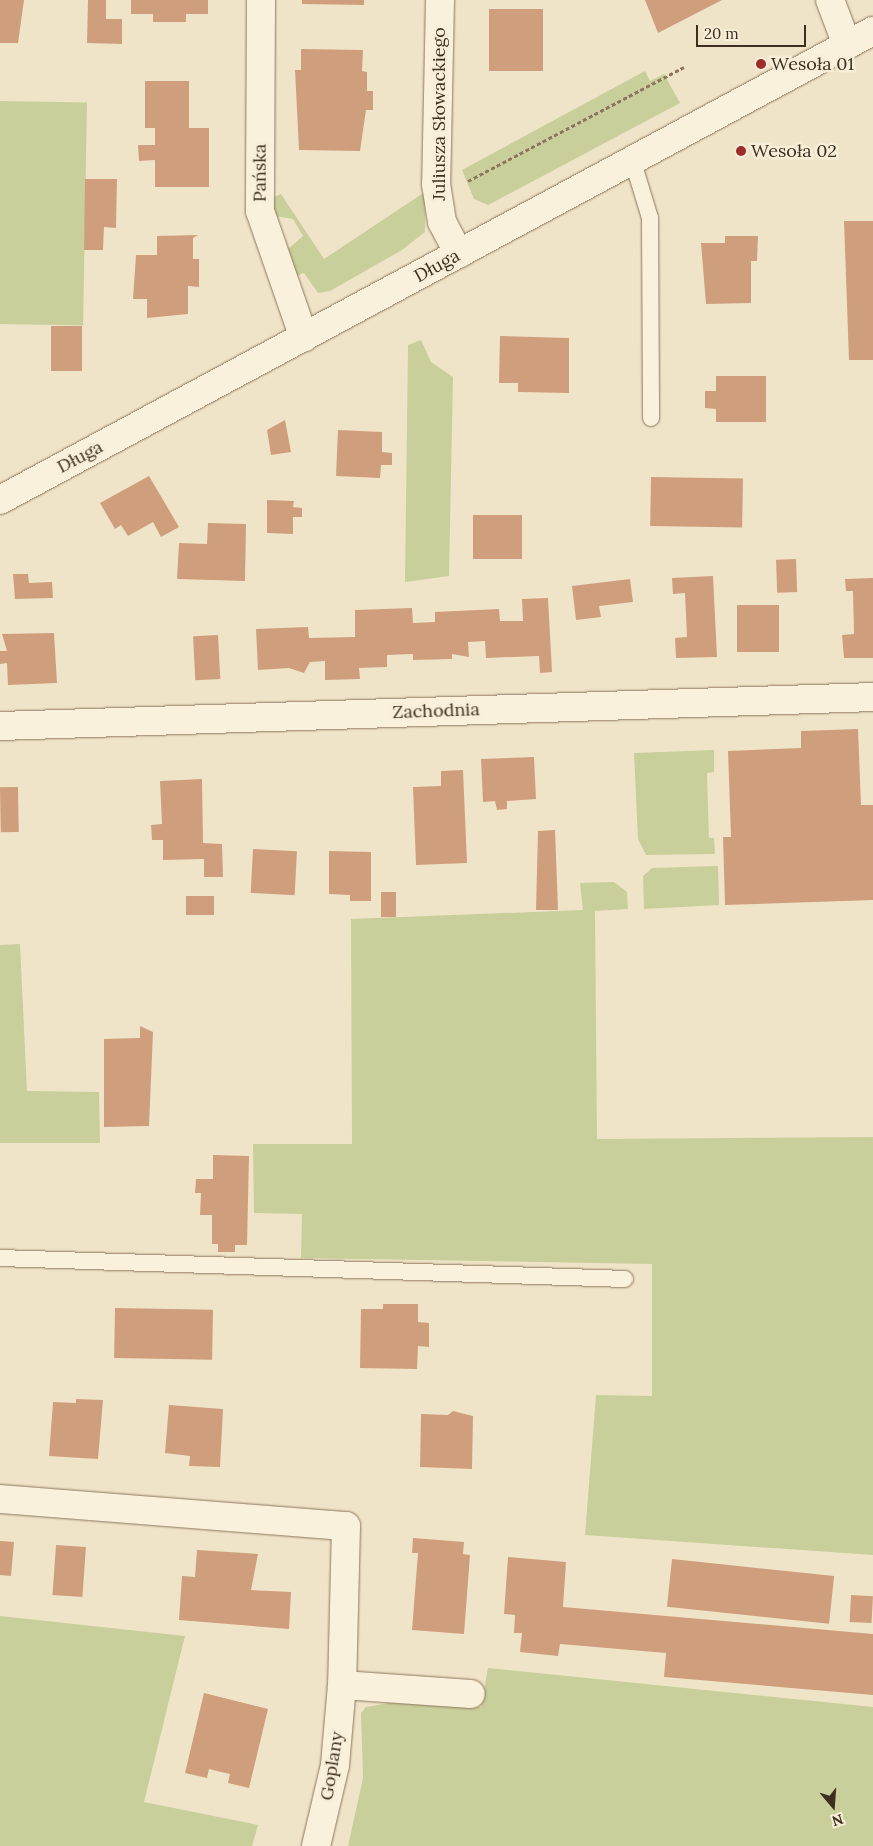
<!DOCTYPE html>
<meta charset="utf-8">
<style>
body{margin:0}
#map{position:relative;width:873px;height:1846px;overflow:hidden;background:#f0e4c8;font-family:Lora,serif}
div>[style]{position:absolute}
.green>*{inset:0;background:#c9cf9b;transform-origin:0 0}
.building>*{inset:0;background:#cf9f7d;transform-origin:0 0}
.path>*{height:3px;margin-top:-1.5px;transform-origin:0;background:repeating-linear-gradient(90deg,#8d765c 0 4px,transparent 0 6.5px)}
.roads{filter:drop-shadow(0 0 1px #8d765c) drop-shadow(0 0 1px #8d765c)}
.lane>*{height:16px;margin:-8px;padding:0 8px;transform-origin:8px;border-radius:8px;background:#faf1dc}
.street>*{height:28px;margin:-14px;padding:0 14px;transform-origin:14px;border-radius:14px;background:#faf1dc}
.secondary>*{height:28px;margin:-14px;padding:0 14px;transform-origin:14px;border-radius:14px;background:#faf1dc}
.dots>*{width:14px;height:14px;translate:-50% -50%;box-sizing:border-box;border:2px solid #f7eed8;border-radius:50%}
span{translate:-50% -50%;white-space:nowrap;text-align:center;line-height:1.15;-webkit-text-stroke:5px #f7eed8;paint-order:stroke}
.poi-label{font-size:18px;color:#3d2e20}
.left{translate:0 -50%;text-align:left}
.street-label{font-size:18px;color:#3d2e20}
.north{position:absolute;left:808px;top:1781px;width:50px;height:50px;-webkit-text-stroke:4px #f7eed8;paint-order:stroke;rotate:162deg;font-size:14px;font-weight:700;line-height:20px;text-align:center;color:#3d2e20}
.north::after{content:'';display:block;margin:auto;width:18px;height:22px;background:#3d2e20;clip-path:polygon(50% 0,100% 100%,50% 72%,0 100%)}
.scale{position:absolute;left:696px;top:25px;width:110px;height:22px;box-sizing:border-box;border:2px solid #3d2e20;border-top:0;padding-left:6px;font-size:15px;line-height:18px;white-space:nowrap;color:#3d2e20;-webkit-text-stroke:4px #f7eed8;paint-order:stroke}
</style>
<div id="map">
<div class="green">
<div style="clip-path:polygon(645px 71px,650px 81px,664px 74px,680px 103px,488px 205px,474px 199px,462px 170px)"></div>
<div style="left:0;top:101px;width:87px;height:223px;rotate:1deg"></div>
<div style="clip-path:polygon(425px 192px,425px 232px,402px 250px,330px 291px,318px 293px,304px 273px,293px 277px,287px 250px,303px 236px,293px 219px,275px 216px,272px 198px,281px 194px,324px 259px)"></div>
<div style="clip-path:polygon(421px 340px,431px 362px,453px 377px,449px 576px,405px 582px,408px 345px)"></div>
<div style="clip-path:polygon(714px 750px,714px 772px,707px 773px,709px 838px,714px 838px,715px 854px,646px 855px,638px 839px,634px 753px)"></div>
<div style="clip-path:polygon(718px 866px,719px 905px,644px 909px,643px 876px,652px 868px)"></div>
<div style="clip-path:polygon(580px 883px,614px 882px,627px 892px,628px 909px,595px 911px,597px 1139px,873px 1137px,873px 1555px,585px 1535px,596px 1395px,652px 1396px,652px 1264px,301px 1258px,302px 1214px,254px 1213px,253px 1144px,352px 1144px,351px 919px,583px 910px)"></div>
<div style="clip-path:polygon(20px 944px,27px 1091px,99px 1092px,100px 1143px,0 1143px,0 945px)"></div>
<div style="clip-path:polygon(0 1616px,185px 1636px,144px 1802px,258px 1825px,252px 1846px,0 1846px)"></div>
<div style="clip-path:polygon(488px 1668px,873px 1707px,873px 1846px,348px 1846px,363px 1778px,361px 1713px,366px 1707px,389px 1703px,481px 1707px)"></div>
</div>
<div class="building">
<div style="clip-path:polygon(0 0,24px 0,18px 43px,0 43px)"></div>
<div style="clip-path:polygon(88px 0,106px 0,106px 19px,122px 19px,122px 44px,87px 43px)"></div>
<div style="clip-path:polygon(131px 0,208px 0,208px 14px,186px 14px,186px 22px,153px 22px,153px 14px,131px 14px)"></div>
<div style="clip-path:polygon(302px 0,364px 0,364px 5px,302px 4px)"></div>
<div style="clip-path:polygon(645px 0,722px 0,658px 33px)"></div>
<div style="left:489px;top:9px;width:54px;height:62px"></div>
<div style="clip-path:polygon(301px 49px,363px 50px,362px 71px,367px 72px,367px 91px,373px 91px,373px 110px,366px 110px,360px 151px,299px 150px,295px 70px,301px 70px)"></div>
<div style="clip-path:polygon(145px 81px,189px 81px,189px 128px,209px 128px,209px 187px,155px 187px,155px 160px,139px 161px,138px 145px,155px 145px,155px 128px,145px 128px)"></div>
<div style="clip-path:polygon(85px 179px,117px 179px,116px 228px,104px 227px,103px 250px,84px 250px)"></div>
<div style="clip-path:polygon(844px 221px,873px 221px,873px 360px,849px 360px)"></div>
<div style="clip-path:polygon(198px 235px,193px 238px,193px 259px,199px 259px,199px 287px,188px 286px,188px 314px,147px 318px,147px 299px,133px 299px,136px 255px,157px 255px,157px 236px)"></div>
<div style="clip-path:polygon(725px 236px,758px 236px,757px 261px,751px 261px,751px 303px,706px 304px,701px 243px,725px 243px)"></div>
<div style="left:51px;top:326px;width:31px;height:45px"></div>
<div style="clip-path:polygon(500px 336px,569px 338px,569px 393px,518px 392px,518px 383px,499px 383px)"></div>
<div style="clip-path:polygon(716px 376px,766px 376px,766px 422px,716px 422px,716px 409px,705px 408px,705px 391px,716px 391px)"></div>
<div style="clip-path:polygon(285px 420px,291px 452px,271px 455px,267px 430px)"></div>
<div style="clip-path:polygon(338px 430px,382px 432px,382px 452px,392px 453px,392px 465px,381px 465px,380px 478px,336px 476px)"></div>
<div style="clip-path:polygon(149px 476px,179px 527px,161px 537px,153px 522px,128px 536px,121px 525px,115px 529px,100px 503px)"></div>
<div style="left:651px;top:477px;width:92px;height:49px;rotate:1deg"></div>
<div style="clip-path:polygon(267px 500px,294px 501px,293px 507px,302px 508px,302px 517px,293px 517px,293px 534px,267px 533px)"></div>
<div style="left:473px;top:515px;width:49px;height:44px"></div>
<div style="clip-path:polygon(208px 523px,246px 524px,245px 581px,177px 579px,179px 543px,207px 544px)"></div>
<div style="left:796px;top:559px;width:33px;height:20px;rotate:88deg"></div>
<div style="clip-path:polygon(13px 574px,28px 574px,29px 583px,52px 582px,53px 598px,15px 599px)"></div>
<div style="clip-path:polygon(713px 576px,717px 657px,676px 658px,675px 638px,687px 637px,685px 593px,673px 594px,672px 578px)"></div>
<div style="clip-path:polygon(873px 578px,873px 658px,844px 658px,842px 635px,854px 634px,853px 591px,846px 591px,845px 579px)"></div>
<div style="clip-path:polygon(630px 579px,633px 602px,599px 606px,601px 617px,576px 620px,572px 586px)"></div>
<div style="clip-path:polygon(548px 598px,552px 672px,540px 673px,539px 656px,486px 658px,485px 641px,468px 642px,469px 657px,452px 654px,452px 659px,413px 660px,413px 654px,387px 655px,387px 667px,359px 668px,360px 679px,325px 680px,325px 661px,310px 662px,304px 673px,289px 668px,258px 670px,256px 629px,308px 627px,309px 638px,355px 637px,355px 610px,412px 608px,413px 623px,435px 622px,435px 612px,499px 609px,500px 621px,523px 621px,522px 599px)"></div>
<div style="left:737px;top:605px;width:42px;height:47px"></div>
<div style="clip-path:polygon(54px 633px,57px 683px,8px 685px,7px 663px,0 664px,0 651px,7px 651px,2px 634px)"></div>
<div style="left:218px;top:635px;width:44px;height:25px;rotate:87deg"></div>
<div style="clip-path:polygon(858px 729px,861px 805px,873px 805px,873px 900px,725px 905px,723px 837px,731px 837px,728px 751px,801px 748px,801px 731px)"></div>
<div style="clip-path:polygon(534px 757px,536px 799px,507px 801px,507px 809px,497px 810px,495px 801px,483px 802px,481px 759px)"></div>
<div style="clip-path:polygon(463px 770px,467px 863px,416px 865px,413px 787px,441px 786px,441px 771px)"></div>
<div style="clip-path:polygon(202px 779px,203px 843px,222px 844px,223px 877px,204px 877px,204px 859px,163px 860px,163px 840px,152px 840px,151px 825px,162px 824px,160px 781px)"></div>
<div style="left:18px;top:787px;width:45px;height:18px;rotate:89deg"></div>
<div style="clip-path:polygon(555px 830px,558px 910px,536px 910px,538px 831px)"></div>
<div style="left:253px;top:849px;width:44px;height:44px;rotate:3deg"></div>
<div style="clip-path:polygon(329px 851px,371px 852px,371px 901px,350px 901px,350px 895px,329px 894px)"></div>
<div style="left:396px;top:892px;width:25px;height:15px;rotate:90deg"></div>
<div style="left:186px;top:896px;width:28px;height:19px"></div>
<div style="clip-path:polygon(140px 1026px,153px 1032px,149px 1126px,104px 1127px,104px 1039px,140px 1038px)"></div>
<div style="clip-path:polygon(213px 1155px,249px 1156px,247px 1245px,235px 1245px,235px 1252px,218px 1252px,218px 1244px,212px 1244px,212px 1215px,200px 1215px,201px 1193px,195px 1193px,196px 1179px,213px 1179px)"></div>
<div style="clip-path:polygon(383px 1304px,418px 1304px,418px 1322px,429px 1323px,429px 1347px,418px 1346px,417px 1369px,360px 1368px,361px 1309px,383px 1309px)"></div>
<div style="left:115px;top:1308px;width:98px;height:50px;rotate:1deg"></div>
<div style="clip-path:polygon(76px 1399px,103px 1400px,98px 1459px,49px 1456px,53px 1402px,76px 1403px)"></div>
<div style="clip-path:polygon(169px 1405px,223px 1409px,220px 1467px,189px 1466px,190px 1456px,165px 1453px)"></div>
<div style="clip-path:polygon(453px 1411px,473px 1416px,472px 1469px,420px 1467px,421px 1414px,448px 1415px)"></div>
<div style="clip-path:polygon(413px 1538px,464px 1542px,463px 1554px,470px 1555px,464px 1634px,412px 1630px,418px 1553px,412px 1553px)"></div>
<div style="clip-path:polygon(0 1541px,14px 1542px,11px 1576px,0 1575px)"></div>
<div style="left:56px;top:1545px;width:30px;height:50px;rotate:4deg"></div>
<div style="clip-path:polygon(197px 1550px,258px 1554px,251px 1590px,291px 1592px,289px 1629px,179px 1620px,182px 1576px,195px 1577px)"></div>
<div style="clip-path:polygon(508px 1557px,566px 1562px,563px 1607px,873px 1634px,873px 1695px,664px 1677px,666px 1653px,560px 1644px,558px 1656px,520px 1652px,522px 1633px,514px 1633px,515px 1615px,504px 1614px)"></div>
<div style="left:672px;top:1559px;width:163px;height:48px;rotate:6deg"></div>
<div style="left:851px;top:1595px;width:22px;height:27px;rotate:3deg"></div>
<div style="clip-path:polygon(204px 1693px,268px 1709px,249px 1788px,228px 1783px,230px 1774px,221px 1772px,209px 1769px,207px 1778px,185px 1773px)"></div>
</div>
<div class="path">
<div style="left:468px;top:181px;width:244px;rotate:-27.8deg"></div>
</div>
<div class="roads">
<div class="lane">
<div style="left:633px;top:162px;width:59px;rotate:73.1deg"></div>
<div style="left:650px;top:218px;width:200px;rotate:89.7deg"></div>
<div style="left:0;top:1258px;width:625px;rotate:1.92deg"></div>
</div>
<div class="street">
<div style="left:261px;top:0;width:211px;rotate:90.3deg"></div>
<div style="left:260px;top:211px;width:134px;rotate:70.9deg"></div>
<div style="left:440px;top:0;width:184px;rotate:91.2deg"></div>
<div style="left:436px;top:184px;width:38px;rotate:81deg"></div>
<div style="left:442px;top:222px;width:36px;rotate:62deg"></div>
<div style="left:830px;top:0;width:48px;rotate:69.3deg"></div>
<div style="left:0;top:726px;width:873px;rotate:-1.9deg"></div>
<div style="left:0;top:1499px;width:347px;rotate:4.5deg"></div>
<div style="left:346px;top:1526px;width:159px;rotate:91.4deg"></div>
<div style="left:316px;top:1846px;width:83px;rotate:-76.8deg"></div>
<div style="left:335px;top:1765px;width:80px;rotate:-85deg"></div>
<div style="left:342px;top:1685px;width:129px;rotate:4deg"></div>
</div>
<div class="secondary">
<div style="left:0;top:500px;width:991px;rotate:-28.25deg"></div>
</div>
</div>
<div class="dots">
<div style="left:761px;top:64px;background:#9e2a2b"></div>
<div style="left:741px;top:151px;background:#9e2a2b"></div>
</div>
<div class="poi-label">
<span class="left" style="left:771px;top:64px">Wesoła 01</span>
<span class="left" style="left:751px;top:151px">Wesoła 02</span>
</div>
<div class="street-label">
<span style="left:439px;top:114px;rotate:-90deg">Juliusza Słowackiego</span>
<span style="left:260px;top:173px;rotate:-90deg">Pańska</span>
<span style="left:437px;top:266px;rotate:-29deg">Długa</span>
<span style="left:80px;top:457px;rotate:-28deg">Długa</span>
<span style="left:436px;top:711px;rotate:-2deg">Zachodnia</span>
<span style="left:332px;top:1766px;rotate:-81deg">Goplany</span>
</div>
<div class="north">N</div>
<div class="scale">20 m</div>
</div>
